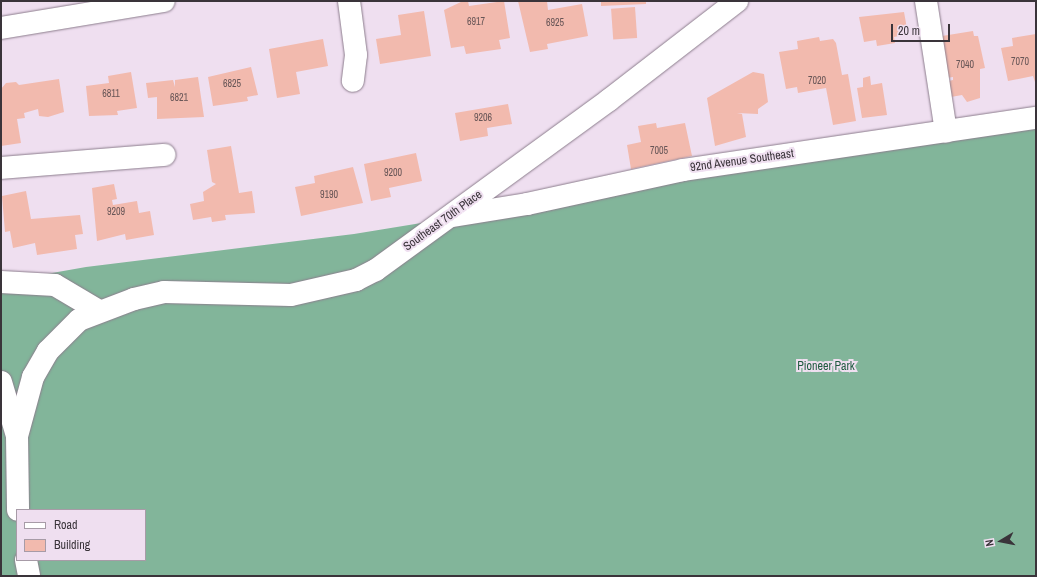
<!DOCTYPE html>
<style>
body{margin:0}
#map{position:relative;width:1037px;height:577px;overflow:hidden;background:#efdff0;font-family:"Archivo Narrow",sans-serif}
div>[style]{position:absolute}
.forest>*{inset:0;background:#82b59a}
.building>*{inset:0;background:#f2baae;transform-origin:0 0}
.roads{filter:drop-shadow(0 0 1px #8c7d8d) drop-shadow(0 0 1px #8c7d8d)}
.minor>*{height:22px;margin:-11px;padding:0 11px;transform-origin:11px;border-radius:11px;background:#fff}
span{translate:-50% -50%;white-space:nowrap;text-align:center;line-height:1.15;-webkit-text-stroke:4px #efdff0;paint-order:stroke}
.number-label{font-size:10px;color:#685657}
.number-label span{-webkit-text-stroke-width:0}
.street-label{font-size:12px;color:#3a343a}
.park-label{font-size:12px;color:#1f5b40}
.frame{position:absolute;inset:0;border:2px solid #3a343a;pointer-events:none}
.legend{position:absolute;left:16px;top:509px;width:130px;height:52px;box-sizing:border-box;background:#efdff0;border:1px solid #a79ba7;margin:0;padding:5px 7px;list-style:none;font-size:12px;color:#3a343a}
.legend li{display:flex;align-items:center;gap:8px;height:20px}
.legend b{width:20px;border:1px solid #a79ba7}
.north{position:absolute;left:981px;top:521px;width:40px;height:40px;-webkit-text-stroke:3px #efdff0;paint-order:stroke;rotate:260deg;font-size:11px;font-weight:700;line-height:16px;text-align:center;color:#3a343a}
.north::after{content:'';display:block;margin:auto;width:14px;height:18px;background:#3a343a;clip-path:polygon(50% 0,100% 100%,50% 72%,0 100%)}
.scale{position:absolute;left:891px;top:24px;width:59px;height:18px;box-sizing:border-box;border:2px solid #3a343a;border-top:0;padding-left:5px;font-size:12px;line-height:14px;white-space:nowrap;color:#3a343a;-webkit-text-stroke:3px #efdff0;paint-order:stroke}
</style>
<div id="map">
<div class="forest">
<div style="clip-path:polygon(evenodd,1036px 123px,1036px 576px,1px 576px,1px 282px,86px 267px,354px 234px,1036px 123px,17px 510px,145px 510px,145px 560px,17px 560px,17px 510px)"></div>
</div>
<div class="building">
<div style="clip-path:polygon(463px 1px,468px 1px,469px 6px,504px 1px,510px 38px,499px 40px,501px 49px,466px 54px,464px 46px,451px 48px,444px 10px)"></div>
<div style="clip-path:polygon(518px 1px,547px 1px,548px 10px,582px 4px,588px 36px,547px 44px,548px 49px,530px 52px)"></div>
<div style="clip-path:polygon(601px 1px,646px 1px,646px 4px,601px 6px)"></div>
<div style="left:635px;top:7px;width:31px;height:24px;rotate:86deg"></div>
<div style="clip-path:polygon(424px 11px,431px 56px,380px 64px,376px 39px,401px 35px,398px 15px)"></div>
<div style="clip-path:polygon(904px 12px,908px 34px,894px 37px,895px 43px,877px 46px,876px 40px,864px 42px,859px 17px)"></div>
<div style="clip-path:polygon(973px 31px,974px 36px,978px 36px,985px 68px,980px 69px,980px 98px,967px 102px,962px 95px,951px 97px,949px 81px,953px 80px,953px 77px,947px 78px,942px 36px)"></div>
<div style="clip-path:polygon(1036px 34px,1036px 85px,1033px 76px,1008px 81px,1001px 48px,1013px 46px,1012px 38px)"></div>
<div style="clip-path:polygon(819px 37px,820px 41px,833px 39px,836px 43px,842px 75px,848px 74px,856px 121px,833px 125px,826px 88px,798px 93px,797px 87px,786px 89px,779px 52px,798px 49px,797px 41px)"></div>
<div style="clip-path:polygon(323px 39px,328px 66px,296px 72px,300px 94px,277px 98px,269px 49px)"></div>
<div style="clip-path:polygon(251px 67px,258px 95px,247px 97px,248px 101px,213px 106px,208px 77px)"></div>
<div style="clip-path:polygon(131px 72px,137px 108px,117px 111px,118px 115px,89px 116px,86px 86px,109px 83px,108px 76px)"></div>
<div style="clip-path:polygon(753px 72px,764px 74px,768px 102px,758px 109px,758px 114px,737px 113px,742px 114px,746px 137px,715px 146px,707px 98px)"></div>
<div style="clip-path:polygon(870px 76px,871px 85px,882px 83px,887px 115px,862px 118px,857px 88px,863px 87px,863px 78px)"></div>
<div style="clip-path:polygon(198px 77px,204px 117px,157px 119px,157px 97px,148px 98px,146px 83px,173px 80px,175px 87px,175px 80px)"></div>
<div style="clip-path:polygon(59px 79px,64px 112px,48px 117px,39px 116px,38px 109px,24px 113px,25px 118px,17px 119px,21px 143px,1px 146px,1px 89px,6px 83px,16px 82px,19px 85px)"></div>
<div style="clip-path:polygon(508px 104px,512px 124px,487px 128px,488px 136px,460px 141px,455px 113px)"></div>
<div style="clip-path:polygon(656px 123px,657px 128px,685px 123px,692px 156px,631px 169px,627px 145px,641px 142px,638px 126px)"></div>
<div style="clip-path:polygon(231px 146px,239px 193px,252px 191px,255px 213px,225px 215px,226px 220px,212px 222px,211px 217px,193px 220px,190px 204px,204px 201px,203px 192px,216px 184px,212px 182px,207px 150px)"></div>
<div style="clip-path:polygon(416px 153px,422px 181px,389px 188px,391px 197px,371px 201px,364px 164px)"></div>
<div style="clip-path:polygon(353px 167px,363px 203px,301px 216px,295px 187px,315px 183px,314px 176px)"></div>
<div style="clip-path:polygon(114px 184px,117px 199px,112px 200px,113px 205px,137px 201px,139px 213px,150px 211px,154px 235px,126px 240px,125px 234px,97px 241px,92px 188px)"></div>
<div style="clip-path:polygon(26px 191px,31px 219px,80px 215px,83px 234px,75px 235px,77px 249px,37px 255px,35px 243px,13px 248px,10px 231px,5px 232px,2px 196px)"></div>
</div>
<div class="roads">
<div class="minor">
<div style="left:349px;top:1px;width:54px;rotate:82.6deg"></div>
<div style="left:356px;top:55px;width:26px;rotate:97deg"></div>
<div style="left:926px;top:1px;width:132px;rotate:81.3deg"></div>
<div style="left:1px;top:28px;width:165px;rotate:-9.4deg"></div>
<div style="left:1px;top:168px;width:164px;rotate:-4.6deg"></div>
<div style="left:453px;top:216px;width:75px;rotate:-9.2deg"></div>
<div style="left:527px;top:204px;width:160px;rotate:-12.3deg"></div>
<div style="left:683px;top:170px;width:357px;rotate:-8.4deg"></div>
<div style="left:1px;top:282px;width:54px;rotate:3.2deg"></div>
<div style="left:55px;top:285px;width:51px;rotate:30.6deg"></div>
<div style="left:1px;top:382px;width:56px;rotate:73.5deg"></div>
<div style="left:17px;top:436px;width:74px;rotate:89.2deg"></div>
<div style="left:17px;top:436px;width:61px;rotate:-74.8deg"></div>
<div style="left:33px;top:377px;width:30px;rotate:-60deg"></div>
<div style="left:48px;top:351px;width:44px;rotate:-45deg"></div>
<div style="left:79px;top:320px;width:59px;rotate:-20.9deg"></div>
<div style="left:134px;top:299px;width:31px;rotate:-13deg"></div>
<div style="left:164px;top:292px;width:127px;rotate:1.4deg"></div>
<div style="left:291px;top:295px;width:67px;rotate:-13deg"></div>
<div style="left:356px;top:280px;width:22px;rotate:-27deg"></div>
<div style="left:376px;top:270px;width:288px;rotate:-36.1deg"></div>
<div style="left:609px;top:100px;width:162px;rotate:-37.7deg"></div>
<div style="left:26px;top:560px;width:16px;rotate:79deg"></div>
</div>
</div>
<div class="number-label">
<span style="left:476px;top:22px">6917</span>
<span style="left:555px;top:23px">6925</span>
<span style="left:1020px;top:62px">7070</span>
<span style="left:965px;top:65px">7040</span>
<span style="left:817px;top:81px">7020</span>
<span style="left:232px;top:84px">6825</span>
<span style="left:111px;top:94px">6811</span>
<span style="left:179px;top:98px">6821</span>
<span style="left:483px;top:118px">9206</span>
<span style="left:659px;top:151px">7005</span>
<span style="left:393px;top:173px">9200</span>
<span style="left:329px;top:195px">9190</span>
<span style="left:116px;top:212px">9209</span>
</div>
<div class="street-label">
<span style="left:742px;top:161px;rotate:-8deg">92nd Avenue Southeast</span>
<span style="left:443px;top:221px;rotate:-36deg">Southeast 70th Place</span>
</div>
<div class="park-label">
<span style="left:826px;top:367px">Pioneer Park</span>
</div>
<div class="frame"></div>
<ul class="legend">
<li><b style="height:5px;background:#fff"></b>Road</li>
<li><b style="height:11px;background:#f2baae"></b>Building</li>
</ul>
<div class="north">N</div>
<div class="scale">20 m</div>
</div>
